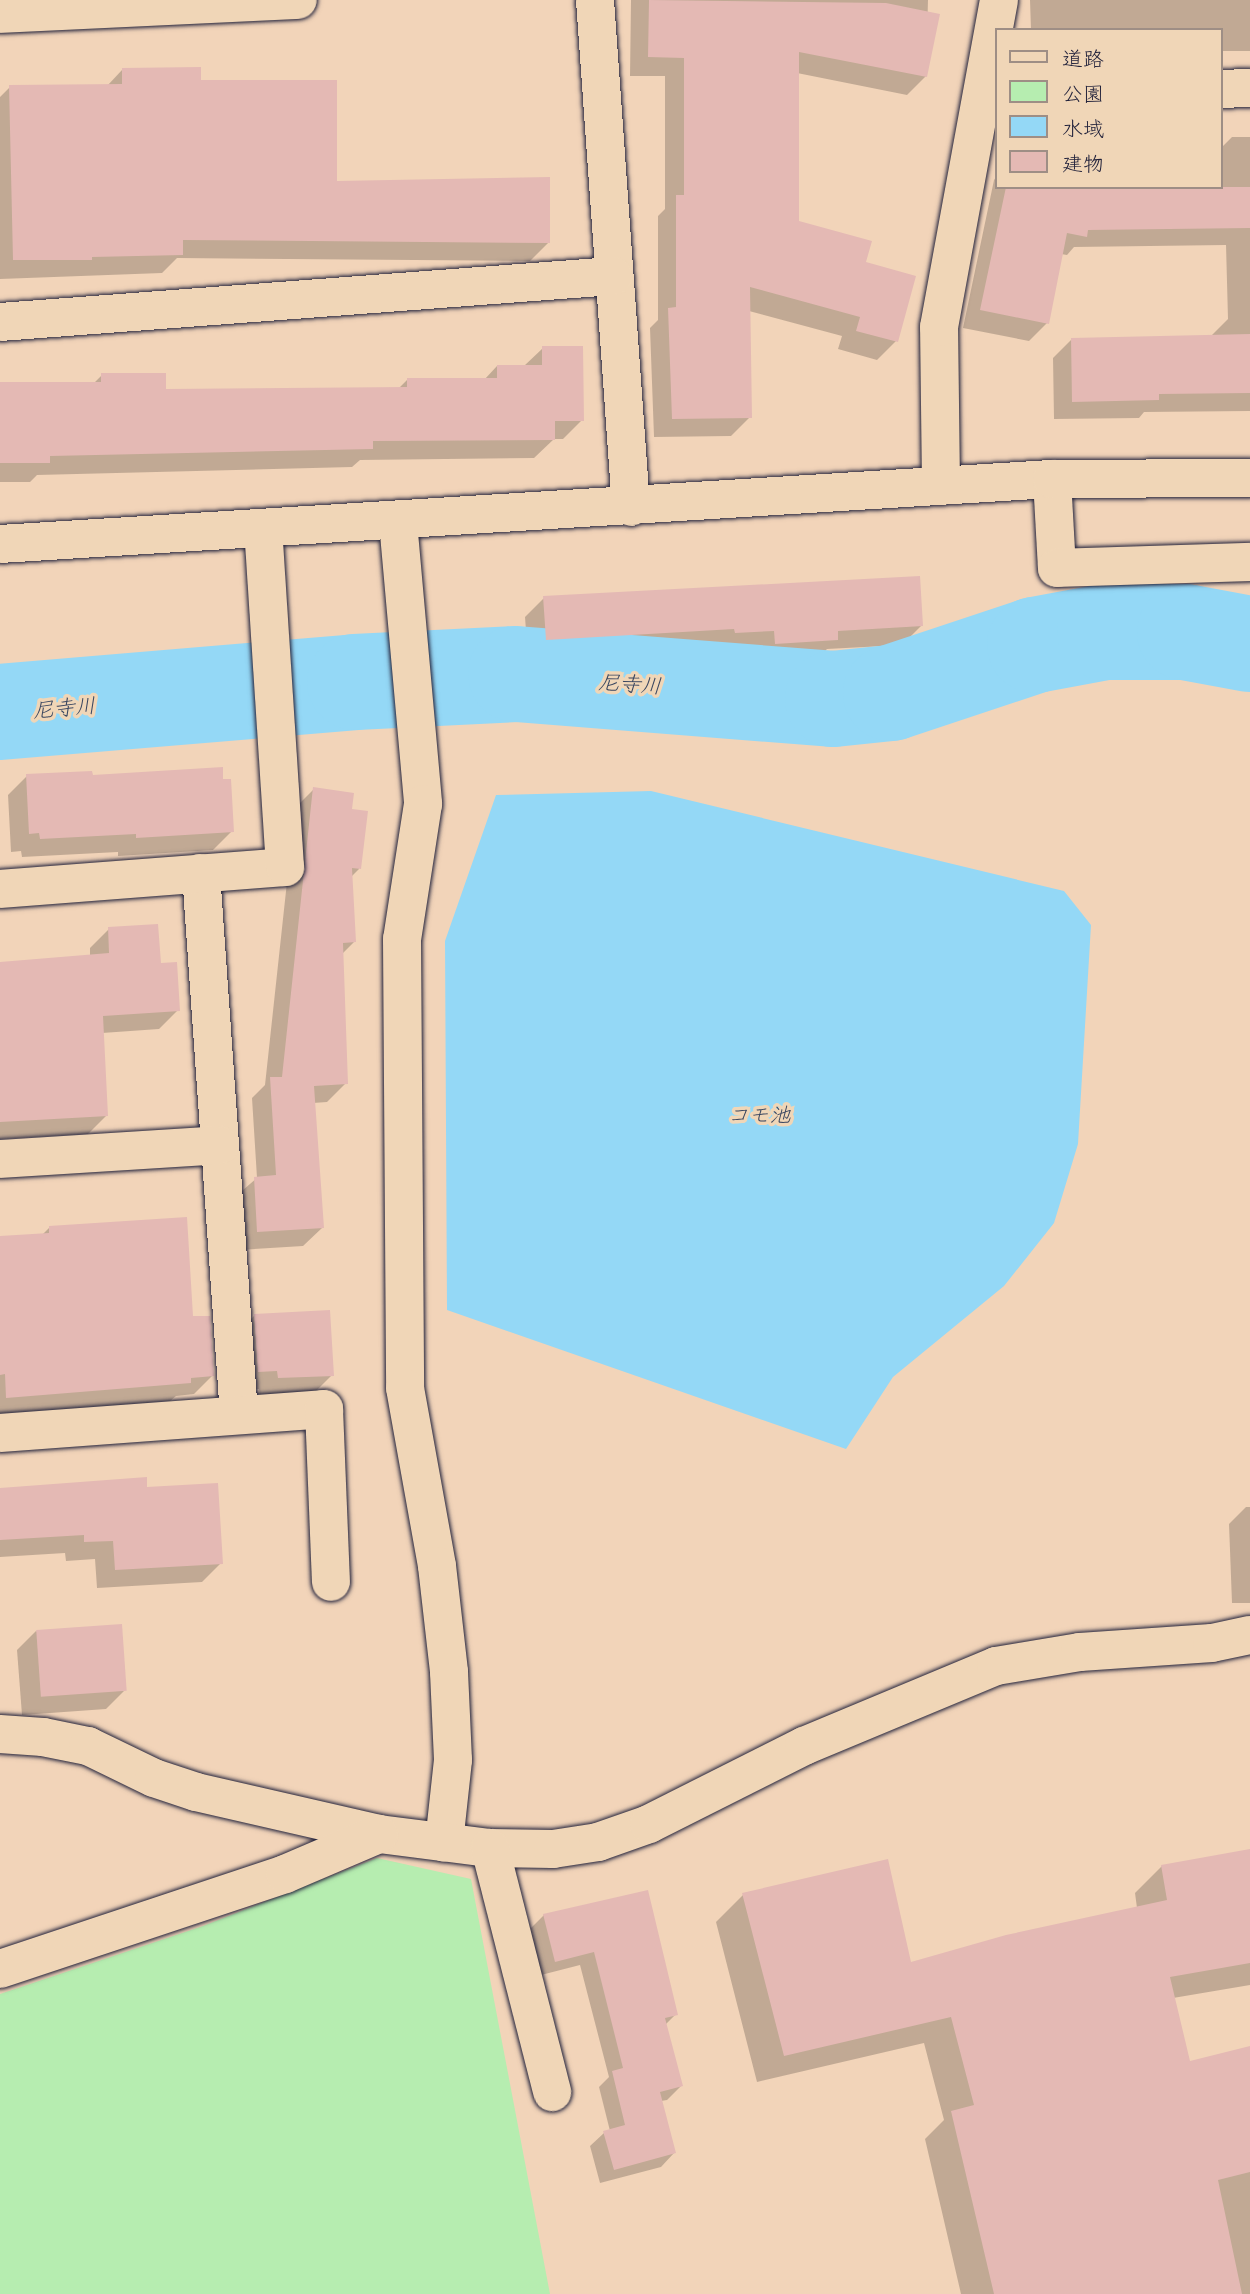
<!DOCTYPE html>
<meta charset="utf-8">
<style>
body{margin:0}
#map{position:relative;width:1250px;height:2294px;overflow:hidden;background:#f2d4b9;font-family:Mali,"Klee One",sans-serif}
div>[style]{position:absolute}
.green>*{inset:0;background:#b6edb0}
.water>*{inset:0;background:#94d8f6}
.shadow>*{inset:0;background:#0003}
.river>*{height:96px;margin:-48px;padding:0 48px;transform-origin:48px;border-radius:48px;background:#94d8f6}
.building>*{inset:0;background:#e4b9b4;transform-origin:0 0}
.roads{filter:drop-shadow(0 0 2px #22223b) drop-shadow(0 0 2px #22223b)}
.minor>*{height:38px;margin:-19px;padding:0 19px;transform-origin:19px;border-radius:19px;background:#f0d6b7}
.tertiary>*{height:38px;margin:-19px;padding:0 19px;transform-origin:19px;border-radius:19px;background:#f0d6b7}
span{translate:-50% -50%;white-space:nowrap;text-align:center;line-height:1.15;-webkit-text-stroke:7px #f0d6b7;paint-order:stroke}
.water-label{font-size:21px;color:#394660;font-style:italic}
.legend{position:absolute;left:995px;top:28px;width:228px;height:161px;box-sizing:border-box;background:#f0d6b7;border:2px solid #9e8e85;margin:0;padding:9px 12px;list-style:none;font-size:21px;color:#22223b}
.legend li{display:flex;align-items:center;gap:14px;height:35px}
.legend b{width:35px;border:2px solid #9e8e85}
</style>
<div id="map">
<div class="green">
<div style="clip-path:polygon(377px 1858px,471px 1879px,550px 2294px,0 2294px,0 1994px,203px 1926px)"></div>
</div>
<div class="water">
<div style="clip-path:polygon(651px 791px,1064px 891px,1091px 925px,1078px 1144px,1054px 1223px,1004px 1286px,893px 1377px,846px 1449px,447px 1310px,445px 941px,496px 795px)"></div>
</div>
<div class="shadow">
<div style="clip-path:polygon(631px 0,928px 0,926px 76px,907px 95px,797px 73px,797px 222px,864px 263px,896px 341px,877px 360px,838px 349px,842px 336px,749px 311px,750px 417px,731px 436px,654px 437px,650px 328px,658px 320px,658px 216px,665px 209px,665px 76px,630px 76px)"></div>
<div style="clip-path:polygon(1030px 0,1250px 0,1250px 51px,1220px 51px,1220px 30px,1031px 30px)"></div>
<div style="clip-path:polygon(122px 70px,200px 81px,335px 182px,549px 242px,530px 261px,177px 258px,162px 273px,0 279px,0 97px,10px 87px,107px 86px)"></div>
<div style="clip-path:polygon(1232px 137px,1250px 137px,1250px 411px,1144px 412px,1139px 418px,1054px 419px,1053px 358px,1072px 339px,1210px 337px,1228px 319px,1226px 245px,1074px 247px,1067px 255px,1061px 254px,1047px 323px,1029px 341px,963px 328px,994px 180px,996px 177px,996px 187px,1220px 187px,1220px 149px)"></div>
<div style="clip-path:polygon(543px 348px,582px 420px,563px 439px,554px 439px,534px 458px,360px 460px,352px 467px,37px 475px,30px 482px,0 482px,0 384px,93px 384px,102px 375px,164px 391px,398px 389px,407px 380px,484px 380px,497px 366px,524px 366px)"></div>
<div style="clip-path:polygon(544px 598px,921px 626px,902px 645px,827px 649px,818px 658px,757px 662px,756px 649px,716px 652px,716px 647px,528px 658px,525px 617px)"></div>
<div style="clip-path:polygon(27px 776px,91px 777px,232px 831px,213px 850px,118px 856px,118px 852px,22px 857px,21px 851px,11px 852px,8px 795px)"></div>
<div style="clip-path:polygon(314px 789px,350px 810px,359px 869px,351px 877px,354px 942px,342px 954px,346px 1083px,327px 1102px,313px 1103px,322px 1228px,303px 1246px,239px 1250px,235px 1197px,257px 1178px,252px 1098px,265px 1085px,295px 808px)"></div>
<div style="clip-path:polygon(109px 929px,159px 965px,178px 1010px,159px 1029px,102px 1033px,107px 1115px,88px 1134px,0 1139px,0 963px,90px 957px,90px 948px)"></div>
<div style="clip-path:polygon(50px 1227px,191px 1318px,213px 1375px,194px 1394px,176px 1396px,170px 1401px,0 1416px,0 1239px,42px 1235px)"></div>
<div style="clip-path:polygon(255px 1315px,332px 1375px,313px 1394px,260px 1396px,259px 1389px,240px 1390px,236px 1334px)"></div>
<div style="clip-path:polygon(0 1489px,146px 1489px,221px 1563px,202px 1582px,97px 1588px,95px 1559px,66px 1561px,65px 1553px,0 1557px)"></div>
<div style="clip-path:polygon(1246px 1507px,1250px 1507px,1250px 1603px,1232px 1603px,1229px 1524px)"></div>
<div style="clip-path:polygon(36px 1631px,125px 1690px,106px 1709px,22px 1715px,17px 1650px)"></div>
<div style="clip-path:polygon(1250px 1850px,1250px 1985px,1173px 1998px,1188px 2063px,1250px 2048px,1250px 2294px,961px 2294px,925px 2139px,944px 2120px,924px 2043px,757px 2082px,716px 1922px,743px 1895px,910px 1964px,1137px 1908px,1135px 1893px,1162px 1866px)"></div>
<div style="clip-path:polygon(646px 1892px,676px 2014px,665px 2025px,681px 2086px,667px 2100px,661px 2101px,674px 2153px,661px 2167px,600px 2183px,590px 2146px,604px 2133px,610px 2131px,599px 2087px,609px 2077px,580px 1965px,541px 1975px,530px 1929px,544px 1915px)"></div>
</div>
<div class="river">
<div style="left:0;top:712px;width:356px;rotate:-4.8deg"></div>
<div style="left:355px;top:682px;width:161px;rotate:-2.8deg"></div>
<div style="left:516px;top:674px;width:318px;rotate:4.5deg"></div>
<div style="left:833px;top:699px;width:58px;rotate:-5.9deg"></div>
<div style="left:891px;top:693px;width:152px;rotate:-18.4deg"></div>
<div style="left:1035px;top:645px;width:71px;rotate:-10.5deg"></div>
<div style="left:1105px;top:632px;width:80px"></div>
<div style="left:1185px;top:632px;width:66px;rotate:10.5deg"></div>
</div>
<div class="building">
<div style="clip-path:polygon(649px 0,886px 3px,940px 14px,927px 77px,799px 52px,799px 221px,872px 241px,866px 262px,916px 276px,898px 342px,856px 331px,860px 317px,750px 287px,752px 418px,672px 419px,668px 308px,676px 307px,676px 195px,684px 195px,684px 58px,648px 57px)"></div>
<div style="clip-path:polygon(201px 67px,201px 80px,337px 80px,337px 181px,550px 177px,550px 243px,183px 240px,183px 255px,92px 257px,92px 260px,13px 260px,9px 85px,122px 84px,122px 68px)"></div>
<div style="clip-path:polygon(1006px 187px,1250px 187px,1250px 228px,1088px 230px,1087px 237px,1067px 233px,1049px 324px,980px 310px)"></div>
<div style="clip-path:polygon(1250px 334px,1250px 393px,1159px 394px,1159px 400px,1072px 402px,1071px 338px)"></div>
<div style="clip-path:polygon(542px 346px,583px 346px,584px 421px,555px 421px,555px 440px,373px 441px,373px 449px,50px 456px,50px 463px,0 463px,0 382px,101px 382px,101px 373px,166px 373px,166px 389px,407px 387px,407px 378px,497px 378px,497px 365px,542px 365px)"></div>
<div style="clip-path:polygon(920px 576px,923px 626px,838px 631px,838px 640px,775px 644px,774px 631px,735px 633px,734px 629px,546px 640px,543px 596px)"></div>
<div style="clip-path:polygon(223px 767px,223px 779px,231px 779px,234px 832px,136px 838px,136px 834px,40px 839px,39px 833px,29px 834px,26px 774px,92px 771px,93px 775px)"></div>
<div style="clip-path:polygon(313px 787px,354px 793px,352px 809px,368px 811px,361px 869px,352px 868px,356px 942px,343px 943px,348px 1084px,314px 1086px,324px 1228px,257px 1232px,254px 1177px,276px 1175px,270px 1077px,282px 1077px)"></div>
<div style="clip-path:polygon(158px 924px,161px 963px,177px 962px,180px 1011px,103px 1016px,108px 1116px,0 1122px,0 962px,109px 953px,108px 927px)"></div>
<div style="clip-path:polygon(187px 1217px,193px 1316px,210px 1316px,214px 1376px,191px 1378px,191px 1383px,6px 1398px,5px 1374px,0 1375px,0 1236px,49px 1233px,49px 1226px)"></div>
<div style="clip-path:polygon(330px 1310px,334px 1376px,278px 1378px,277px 1371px,258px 1372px,254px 1314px)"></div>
<div style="clip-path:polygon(147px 1477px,147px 1487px,218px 1483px,223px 1564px,115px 1570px,113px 1541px,84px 1542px,84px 1535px,0 1540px,0 1488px)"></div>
<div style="left:122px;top:1624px;width:67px;height:86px;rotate:86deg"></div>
<div style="clip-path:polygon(1250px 1849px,1250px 1963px,1170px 1977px,1190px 2061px,1250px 2046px,1250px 2172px,1218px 2180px,1242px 2294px,994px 2294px,951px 2111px,974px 2105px,951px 2017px,784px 2056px,742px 1893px,888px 1859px,911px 1962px,1006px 1935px,1167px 1900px,1161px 1865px)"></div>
<div style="clip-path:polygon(648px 1890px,678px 2015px,665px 2018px,683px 2086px,660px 2092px,676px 2153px,614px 2170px,603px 2131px,625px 2125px,612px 2071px,623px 2068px,594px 1952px,555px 1962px,543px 1914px)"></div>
</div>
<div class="roads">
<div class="minor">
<div style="left:595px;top:0;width:508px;rotate:85.94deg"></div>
<div style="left:0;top:14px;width:298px;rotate:-2.7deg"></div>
<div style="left:1220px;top:89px;width:30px;rotate:-2deg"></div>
<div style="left:0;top:322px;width:615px;rotate:-4.29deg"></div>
<div style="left:1052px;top:479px;width:89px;rotate:86.8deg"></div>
<div style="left:1057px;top:568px;width:193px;rotate:-1.8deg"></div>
<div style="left:941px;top:486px;width:159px;rotate:-90.7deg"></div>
<div style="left:939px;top:327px;width:332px;rotate:-79.6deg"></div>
<div style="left:398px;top:522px;width:283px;rotate:84.9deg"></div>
<div style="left:423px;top:804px;width:137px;rotate:98.8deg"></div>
<div style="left:402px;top:939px;width:449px;rotate:89.6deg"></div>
<div style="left:405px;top:1388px;width:181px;rotate:79.8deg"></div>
<div style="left:437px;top:1566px;width:107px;rotate:83.5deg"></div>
<div style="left:449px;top:1672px;width:88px;rotate:87.4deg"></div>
<div style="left:453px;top:1760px;width:83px;rotate:96.2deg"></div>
<div style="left:201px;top:873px;width:543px;rotate:85.99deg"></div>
<div style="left:0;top:889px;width:286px;rotate:-4.4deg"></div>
<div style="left:285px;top:867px;width:338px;rotate:-93.7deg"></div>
<div style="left:0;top:1159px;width:220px;rotate:-3.6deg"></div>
<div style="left:0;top:1433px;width:325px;rotate:-4.2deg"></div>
<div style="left:324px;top:1409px;width:173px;rotate:87.7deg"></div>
<div style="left:0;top:1734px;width:43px;rotate:4deg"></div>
<div style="left:43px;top:1737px;width:46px;rotate:11.3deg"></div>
<div style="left:88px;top:1746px;width:73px;rotate:25.9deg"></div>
<div style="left:154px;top:1778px;width:44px;rotate:18.4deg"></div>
<div style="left:196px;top:1792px;width:188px;rotate:12.9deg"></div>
<div style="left:379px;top:1834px;width:112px;rotate:7.2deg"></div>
<div style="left:490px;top:1848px;width:63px;rotate:0.9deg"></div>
<div style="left:553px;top:1849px;width:46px;rotate:-8.8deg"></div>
<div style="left:598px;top:1842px;width:54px;rotate:-19.4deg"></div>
<div style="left:649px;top:1824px;width:174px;rotate:-26.7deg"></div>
<div style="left:804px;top:1746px;width:208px;rotate:-22.6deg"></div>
<div style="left:996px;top:1666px;width:85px;rotate:-9.5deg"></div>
<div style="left:1080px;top:1652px;width:132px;rotate:-3.9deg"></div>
<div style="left:1212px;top:1643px;width:39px;rotate:-12deg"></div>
<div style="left:490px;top:1848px;width:252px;rotate:75.7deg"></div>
<div style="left:0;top:1969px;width:300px;rotate:-18.4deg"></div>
<div style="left:285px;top:1874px;width:102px;rotate:-23.1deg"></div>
</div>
<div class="tertiary">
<div style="left:0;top:544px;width:1054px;rotate:-3.54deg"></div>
<div style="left:1052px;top:479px;width:198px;rotate:-0.3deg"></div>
</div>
</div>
<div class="water-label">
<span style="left:630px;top:683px;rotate:4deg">尼寺川</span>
<span style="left:64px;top:707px;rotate:-5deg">尼寺川</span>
<span style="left:759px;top:1114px">コモ池</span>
</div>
<ul class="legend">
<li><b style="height:9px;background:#f0d6b7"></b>道路</li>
<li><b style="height:19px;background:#b6edb0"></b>公園</li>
<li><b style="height:19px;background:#94d8f6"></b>水域</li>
<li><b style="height:19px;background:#e4b9b4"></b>建物</li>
</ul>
</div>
